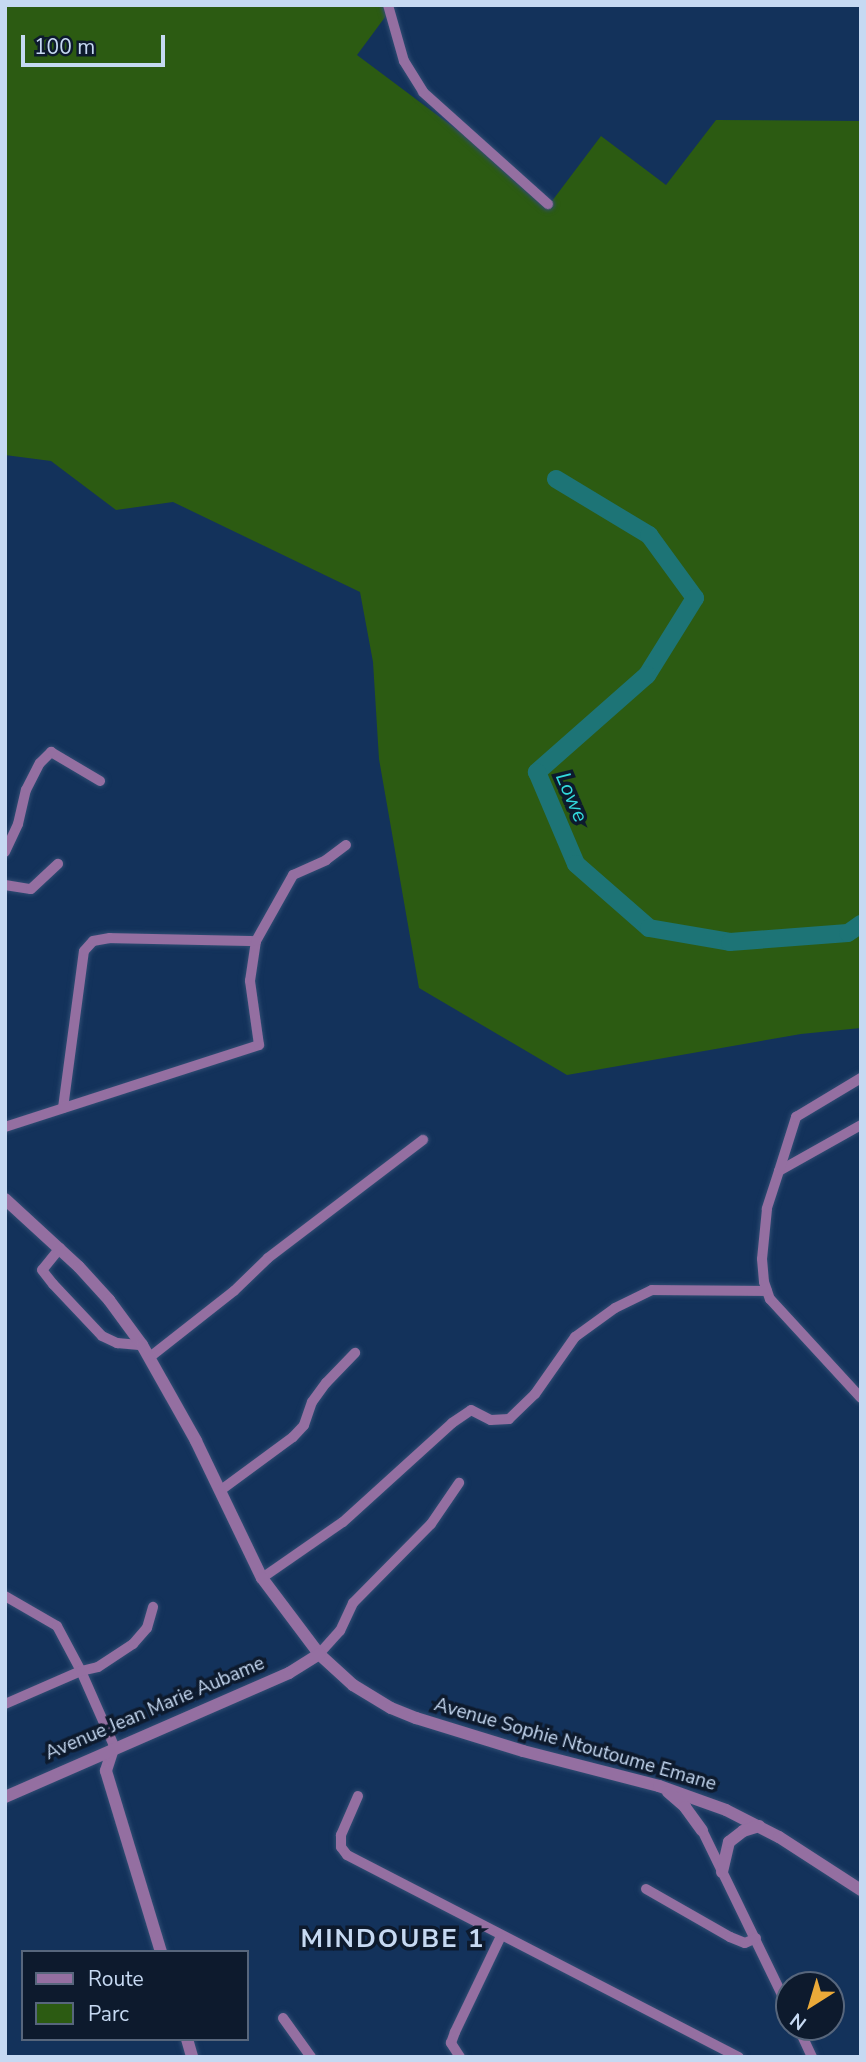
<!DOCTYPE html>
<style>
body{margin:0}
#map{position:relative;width:866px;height:2062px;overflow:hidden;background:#13325b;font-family:"Nunito Sans",sans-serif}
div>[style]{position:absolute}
.green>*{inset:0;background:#2c5b12}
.river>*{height:18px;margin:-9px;padding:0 9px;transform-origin:9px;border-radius:9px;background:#1d7476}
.roads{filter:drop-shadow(0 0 2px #304d73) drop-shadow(0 0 2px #304d73)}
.minor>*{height:10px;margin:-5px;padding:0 5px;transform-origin:5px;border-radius:5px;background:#946fa1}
.tertiary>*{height:12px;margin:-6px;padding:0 6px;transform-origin:6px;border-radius:6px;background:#946fa1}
span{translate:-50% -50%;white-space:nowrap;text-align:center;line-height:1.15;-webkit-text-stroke:7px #0d1a2d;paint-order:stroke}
.street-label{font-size:19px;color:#c6d9f2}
.water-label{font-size:21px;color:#32dadd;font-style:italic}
.district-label{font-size:26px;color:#c6d9f2;font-weight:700;letter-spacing:2px}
.frame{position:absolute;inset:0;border:7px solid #c6d9f2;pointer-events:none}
.legend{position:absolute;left:21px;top:1950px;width:228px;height:91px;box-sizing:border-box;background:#0d1a2d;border:2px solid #57667c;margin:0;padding:9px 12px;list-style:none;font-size:21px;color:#c6d9f2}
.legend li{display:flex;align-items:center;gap:14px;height:35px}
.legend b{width:35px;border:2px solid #57667c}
.north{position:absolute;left:775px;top:1971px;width:70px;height:70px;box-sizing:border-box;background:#0d1a2d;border:2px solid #57667c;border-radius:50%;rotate:217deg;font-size:19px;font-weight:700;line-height:28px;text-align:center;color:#c6d9f2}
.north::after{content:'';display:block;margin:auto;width:24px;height:32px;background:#ebaa39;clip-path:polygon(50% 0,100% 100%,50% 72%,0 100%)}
.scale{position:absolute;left:21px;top:35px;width:144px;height:32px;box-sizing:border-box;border:4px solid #c6d9f2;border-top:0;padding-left:9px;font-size:21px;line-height:24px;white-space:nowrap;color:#c6d9f2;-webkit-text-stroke:5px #0d1a2d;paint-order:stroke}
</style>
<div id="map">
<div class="green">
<div style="clip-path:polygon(5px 5px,394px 5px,357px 55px,552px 201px,601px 136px,666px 185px,716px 120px,861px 121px,861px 1028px,801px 1034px,567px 1075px,419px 988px,379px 759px,373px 662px,360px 592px,173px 502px,116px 510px,51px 461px,5px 455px)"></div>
</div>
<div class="river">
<div style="left:556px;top:479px;width:109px;rotate:31.1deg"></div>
<div style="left:649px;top:535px;width:78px;rotate:53.9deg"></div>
<div style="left:695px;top:598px;width:91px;rotate:121.9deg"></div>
<div style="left:647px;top:675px;width:147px;rotate:138.6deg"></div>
<div style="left:537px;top:772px;width:100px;rotate:67deg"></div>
<div style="left:576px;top:864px;width:97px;rotate:41.2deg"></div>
<div style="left:649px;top:928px;width:82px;rotate:9.8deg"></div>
<div style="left:730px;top:942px;width:118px;rotate:-4.4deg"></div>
<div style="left:848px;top:933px;width:16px;rotate:-35deg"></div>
</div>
<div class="roads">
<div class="minor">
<div style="left:388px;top:5px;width:58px;rotate:74.1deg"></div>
<div style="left:404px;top:61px;width:36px;rotate:58deg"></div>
<div style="left:423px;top:92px;width:168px;rotate:41.9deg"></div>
<div style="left:5px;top:852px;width:31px;rotate:-65deg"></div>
<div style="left:18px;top:824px;width:35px;rotate:-77deg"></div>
<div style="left:26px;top:790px;width:30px;rotate:-63deg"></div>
<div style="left:40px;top:763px;width:16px;rotate:-45deg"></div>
<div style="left:51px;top:752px;width:57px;rotate:30.6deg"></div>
<div style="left:5px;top:885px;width:26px;rotate:9deg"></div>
<div style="left:31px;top:889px;width:37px;rotate:-43deg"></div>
<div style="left:63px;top:1108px;width:158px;rotate:-82.4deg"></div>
<div style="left:84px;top:951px;width:13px;rotate:-48deg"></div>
<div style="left:93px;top:941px;width:17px;rotate:-10deg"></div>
<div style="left:110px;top:938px;width:146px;rotate:1.2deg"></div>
<div style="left:861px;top:1125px;width:94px;rotate:150.7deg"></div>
<div style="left:779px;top:1171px;width:40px;rotate:108deg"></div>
<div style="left:767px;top:1209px;width:50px;rotate:95.7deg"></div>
<div style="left:762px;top:1259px;width:23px;rotate:85deg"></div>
<div style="left:764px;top:1282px;width:18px;rotate:71deg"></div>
<div style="left:770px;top:1299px;width:134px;rotate:47.4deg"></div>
<div style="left:5px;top:1127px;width:267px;rotate:-17.9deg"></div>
<div style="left:259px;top:1045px;width:65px;rotate:-98deg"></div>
<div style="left:250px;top:981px;width:40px;rotate:-81.5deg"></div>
<div style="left:256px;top:941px;width:76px;rotate:-60.7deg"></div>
<div style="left:293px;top:875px;width:36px;rotate:-24deg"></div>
<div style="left:326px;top:860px;width:25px;rotate:-37deg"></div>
<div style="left:779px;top:1171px;width:57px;rotate:-72.5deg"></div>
<div style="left:796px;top:1117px;width:76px;rotate:-31deg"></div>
<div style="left:60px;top:1248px;width:28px;rotate:129deg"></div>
<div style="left:42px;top:1270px;width:18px;rotate:52deg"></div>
<div style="left:53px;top:1284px;width:71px;rotate:46.7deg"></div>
<div style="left:102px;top:1336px;width:17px;rotate:25deg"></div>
<div style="left:117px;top:1343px;width:25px;rotate:5deg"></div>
<div style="left:150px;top:1357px;width:107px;rotate:-38.2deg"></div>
<div style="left:234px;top:1291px;width:47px;rotate:-44.1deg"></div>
<div style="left:268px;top:1258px;width:195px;rotate:-37.3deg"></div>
<div style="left:221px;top:1490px;width:89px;rotate:-36.4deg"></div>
<div style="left:293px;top:1437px;width:16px;rotate:-47deg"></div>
<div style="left:304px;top:1425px;width:24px;rotate:-71deg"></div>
<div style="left:312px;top:1402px;width:24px;rotate:-54deg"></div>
<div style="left:326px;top:1383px;width:42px;rotate:-46deg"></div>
<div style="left:262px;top:1578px;width:98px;rotate:-34.7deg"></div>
<div style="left:343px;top:1522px;width:147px;rotate:-42.2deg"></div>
<div style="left:452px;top:1423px;width:23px;rotate:-34deg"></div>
<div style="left:471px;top:1410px;width:22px;rotate:27deg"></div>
<div style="left:491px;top:1420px;width:18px;rotate:-3deg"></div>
<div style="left:509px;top:1419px;width:36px;rotate:-44deg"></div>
<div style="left:535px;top:1394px;width:70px;rotate:-54.9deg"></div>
<div style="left:575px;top:1337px;width:49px;rotate:-35.9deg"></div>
<div style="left:615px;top:1308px;width:41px;rotate:-25.9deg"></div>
<div style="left:652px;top:1290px;width:115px;rotate:0.5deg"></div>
<div style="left:5px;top:1596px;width:60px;rotate:30deg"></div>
<div style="left:57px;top:1626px;width:51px;rotate:61.9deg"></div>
<div style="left:81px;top:1671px;width:84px;rotate:66.2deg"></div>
<div style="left:319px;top:1654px;width:31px;rotate:-48deg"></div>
<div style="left:340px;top:1631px;width:31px;rotate:-65deg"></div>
<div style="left:353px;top:1603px;width:111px;rotate:-45.4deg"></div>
<div style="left:431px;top:1524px;width:50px;rotate:-55.7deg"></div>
<div style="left:5px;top:1704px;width:83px;rotate:-23.5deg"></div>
<div style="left:81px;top:1671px;width:17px;rotate:-13deg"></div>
<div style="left:98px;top:1667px;width:42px;rotate:-33.3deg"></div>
<div style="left:133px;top:1644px;width:21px;rotate:-49deg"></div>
<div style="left:147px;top:1628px;width:22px;rotate:-74deg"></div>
<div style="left:358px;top:1796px;width:43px;rotate:113.6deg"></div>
<div style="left:341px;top:1835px;width:12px;rotate:90deg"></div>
<div style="left:341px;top:1847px;width:10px;rotate:53deg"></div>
<div style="left:347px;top:1855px;width:441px;rotate:27.3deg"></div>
<div style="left:702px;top:1830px;width:199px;rotate:64.1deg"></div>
<div style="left:646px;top:1889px;width:97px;rotate:29.7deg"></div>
<div style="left:730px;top:1937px;width:16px;rotate:22deg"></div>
<div style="left:745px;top:1943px;width:12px;rotate:-24deg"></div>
<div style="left:283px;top:2018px;width:48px;rotate:54.3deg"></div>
<div style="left:798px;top:2027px;width:33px;rotate:65deg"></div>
<div style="left:460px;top:2057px;width:17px;rotate:-123deg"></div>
<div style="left:451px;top:2043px;width:12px;rotate:-70deg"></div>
<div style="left:455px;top:2032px;width:106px;rotate:-64.4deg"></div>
</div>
<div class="tertiary">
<div style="left:5px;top:1199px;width:100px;rotate:42.6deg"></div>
<div style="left:79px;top:1267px;width:45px;rotate:47.7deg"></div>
<div style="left:109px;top:1300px;width:56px;rotate:53.7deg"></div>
<div style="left:142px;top:1345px;width:110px;rotate:60.6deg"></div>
<div style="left:196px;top:1441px;width:152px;rotate:64.3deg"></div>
<div style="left:262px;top:1578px;width:95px;rotate:53.1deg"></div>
<div style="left:319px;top:1654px;width:46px;rotate:42.4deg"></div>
<div style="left:353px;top:1685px;width:44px;rotate:31.2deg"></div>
<div style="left:391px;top:1708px;width:27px;rotate:22deg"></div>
<div style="left:416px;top:1718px;width:112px;rotate:17.1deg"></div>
<div style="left:523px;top:1751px;width:140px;rotate:14.4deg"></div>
<div style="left:659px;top:1786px;width:71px;rotate:19.7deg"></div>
<div style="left:726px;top:1810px;width:59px;rotate:27deg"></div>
<div style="left:779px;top:1837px;width:98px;rotate:32.9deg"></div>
<div style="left:113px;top:1749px;width:23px;rotate:108deg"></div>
<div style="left:106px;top:1771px;width:189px;rotate:73.1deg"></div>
<div style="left:668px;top:1792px;width:23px;rotate:41deg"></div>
<div style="left:685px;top:1807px;width:29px;rotate:54deg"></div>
<div style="left:5px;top:1797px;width:310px;rotate:-23.6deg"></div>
<div style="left:289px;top:1673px;width:36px;rotate:-32deg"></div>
<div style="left:722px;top:1872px;width:31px;rotate:-77deg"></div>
<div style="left:729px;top:1842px;width:18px;rotate:-38deg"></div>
<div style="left:743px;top:1831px;width:17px;rotate:-17deg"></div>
<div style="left:187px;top:2039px;width:19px;rotate:74deg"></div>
</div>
</div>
<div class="street-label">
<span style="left:155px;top:1709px;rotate:-23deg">Avenue Jean Marie Aubame</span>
<span style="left:575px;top:1745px;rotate:16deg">Avenue Sophie Ntoutoume Emane</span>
</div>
<div class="water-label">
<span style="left:572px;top:797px;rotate:67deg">Lowe</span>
</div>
<div class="district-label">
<span style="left:393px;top:1939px">MINDOUBE 1</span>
</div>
<div class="frame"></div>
<ul class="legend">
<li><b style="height:9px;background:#946fa1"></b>Route</li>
<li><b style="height:19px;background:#2c5b12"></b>Parc</li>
</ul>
<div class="north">N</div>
<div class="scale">100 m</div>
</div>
